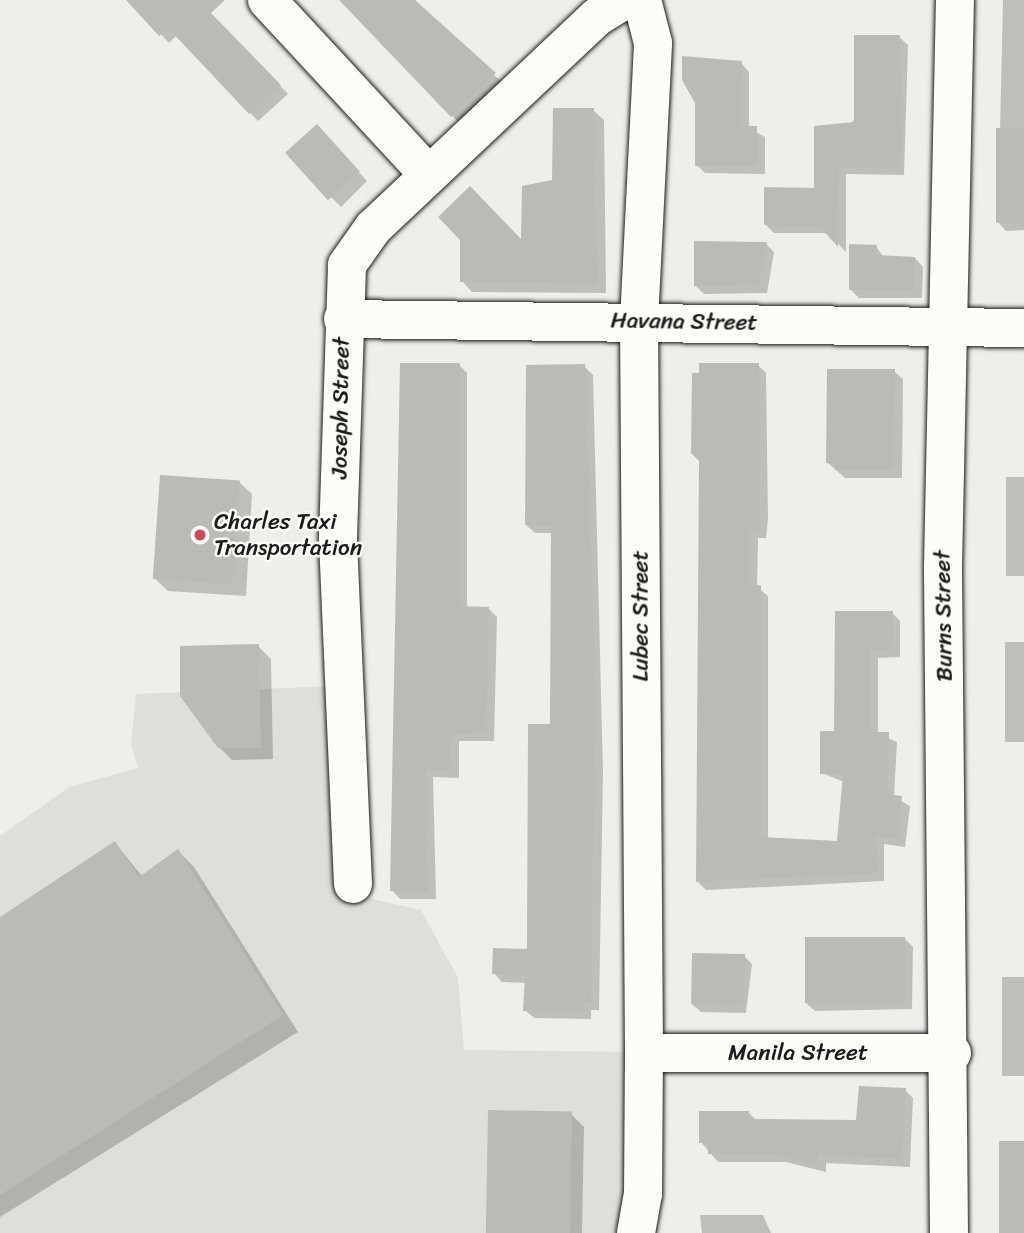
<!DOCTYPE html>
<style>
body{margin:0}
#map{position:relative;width:1024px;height:1233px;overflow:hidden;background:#f0eeea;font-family:Sriracha,sans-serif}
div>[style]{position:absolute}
.built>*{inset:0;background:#e0deda}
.shadow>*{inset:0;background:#0003;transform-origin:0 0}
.building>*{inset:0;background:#bbbab6;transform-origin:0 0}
.roads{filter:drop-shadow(0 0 2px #1c1c1c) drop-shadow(0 0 2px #1c1c1c)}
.minor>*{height:38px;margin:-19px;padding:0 19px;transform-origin:19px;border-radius:19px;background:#fdfcf7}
.dots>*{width:19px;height:19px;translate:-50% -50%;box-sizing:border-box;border:4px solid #fdfcf7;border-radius:50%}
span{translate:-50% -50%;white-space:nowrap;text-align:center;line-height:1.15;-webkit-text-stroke:5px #fdfcf7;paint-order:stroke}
.street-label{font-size:23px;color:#1c1c1c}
.poi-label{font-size:23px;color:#1c1c1c}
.left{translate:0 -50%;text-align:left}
</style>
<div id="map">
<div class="built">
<div style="clip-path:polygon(339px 686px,355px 895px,421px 910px,458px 978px,464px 1050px,635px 1052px,637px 1233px,0 1233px,0 836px,69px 787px,138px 768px,131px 744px,136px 694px)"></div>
</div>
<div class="shadow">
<div style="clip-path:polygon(129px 0,198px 0,288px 94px,258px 121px,177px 35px,169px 43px)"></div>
<div style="clip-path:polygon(343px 0,394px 0,434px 22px,503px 83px,460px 124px)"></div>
<div style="clip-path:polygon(1003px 0,1024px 0,1024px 230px,1006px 231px,998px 222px)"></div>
<div style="clip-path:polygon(899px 37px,908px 45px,904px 175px,846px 174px,846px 252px,828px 233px,774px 233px,766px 225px,815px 190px)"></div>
<div style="clip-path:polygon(741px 63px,749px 72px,749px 128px,765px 137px,765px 174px,705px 173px,697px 165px,696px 103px)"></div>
<div style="clip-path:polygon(593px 110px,604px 120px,606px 293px,472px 292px,462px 281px,522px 243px)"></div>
<div style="clip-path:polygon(325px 135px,367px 181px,341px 207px,290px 155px)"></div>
<div style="clip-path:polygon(766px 244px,774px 252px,767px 293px,704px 294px,696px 286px)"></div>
<div style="clip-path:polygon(876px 247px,884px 257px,915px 258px,923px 267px,922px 298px,859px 298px,850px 289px)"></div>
<div style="clip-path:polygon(459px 365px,467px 373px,467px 608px,488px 608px,497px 617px,494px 741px,459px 741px,459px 778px,433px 777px,436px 899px,400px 899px,392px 890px)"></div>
<div style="clip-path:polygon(758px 365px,766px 373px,768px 519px,766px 538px,758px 538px,757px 587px,768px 596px,768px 839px,838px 843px,844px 782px,822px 773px,836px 733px,837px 613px,892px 613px,900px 621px,900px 657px,878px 658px,878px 734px,897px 742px,894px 797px,910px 806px,905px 847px,884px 844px,884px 881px,706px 890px,698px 882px)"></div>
<div style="clip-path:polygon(584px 366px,593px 375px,603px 772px,599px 1010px,591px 1010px,591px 1019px,534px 1018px,525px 1010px,527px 983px,502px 982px,494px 973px,528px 950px,552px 726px,552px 533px,535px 533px,526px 525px)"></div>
<div style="clip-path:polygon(894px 371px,903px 379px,902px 478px,845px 478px,828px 463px)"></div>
<div style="left:1006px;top:477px;width:18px;height:99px"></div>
<div style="clip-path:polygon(239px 482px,252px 494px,246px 596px,168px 591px,155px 579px)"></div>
<div style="left:1005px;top:642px;width:19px;height:100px"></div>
<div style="clip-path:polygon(258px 646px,271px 659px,273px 759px,232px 760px,219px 747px)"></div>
<div style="clip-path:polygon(115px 843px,142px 876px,178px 851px,194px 867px,298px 1032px,0 1217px,0 920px)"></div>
<div style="clip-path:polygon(905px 939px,913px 947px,912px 1009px,815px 1011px,806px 1003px)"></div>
<div style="clip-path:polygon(744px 956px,752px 964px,746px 1013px,701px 1012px,692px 1004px)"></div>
<div style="left:1002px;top:977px;width:22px;height:99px"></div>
<div style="clip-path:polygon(905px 1090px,913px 1098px,910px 1167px,826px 1163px,826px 1172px,786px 1162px,718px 1162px,701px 1142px,749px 1113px,757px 1121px,858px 1121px)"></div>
<div style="clip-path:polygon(571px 1114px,584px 1127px,582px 1233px,488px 1233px)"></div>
<div style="clip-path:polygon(700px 1215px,763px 1215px,771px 1233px,702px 1233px)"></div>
</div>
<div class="building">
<div style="clip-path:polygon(126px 0,225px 0,211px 13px,281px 85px,249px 114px,168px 28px,159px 36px)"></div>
<div style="clip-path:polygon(339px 0,415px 0,496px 73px,451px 117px)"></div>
<div style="clip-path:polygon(854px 35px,900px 35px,901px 150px,896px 168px,839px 167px,838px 247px,819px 226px,764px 225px,764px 187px,814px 188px,814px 126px,854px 122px)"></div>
<div style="clip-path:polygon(682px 56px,742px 61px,741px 126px,757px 126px,757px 166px,695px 166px,695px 103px,682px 80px)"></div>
<div style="clip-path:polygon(553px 108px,594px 108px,597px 283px,460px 282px,460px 240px,438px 217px,470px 186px,521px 239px,522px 186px,552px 180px)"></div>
<div style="left:317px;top:124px;width:64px;height:43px;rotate:48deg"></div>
<div style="left:1024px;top:128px;width:95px;height:28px;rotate:90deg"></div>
<div style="clip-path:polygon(694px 241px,767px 242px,759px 285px,694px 286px)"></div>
<div style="clip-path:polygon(849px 244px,877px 245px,876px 255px,915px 257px,915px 290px,849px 290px)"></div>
<div style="clip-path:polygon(400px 363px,460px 363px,460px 606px,489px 607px,486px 733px,452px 734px,451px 770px,426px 770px,428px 891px,390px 891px)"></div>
<div style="clip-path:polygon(699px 363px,759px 363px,760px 509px,759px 531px,750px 530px,749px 586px,761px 585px,761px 837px,837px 841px,843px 774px,820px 774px,820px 731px,834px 731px,835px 611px,893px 611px,892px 650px,870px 650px,870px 732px,889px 732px,887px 794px,902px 796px,897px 839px,876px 837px,877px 873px,696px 882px,699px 461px,691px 453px,692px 373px,699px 373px)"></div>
<div style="clip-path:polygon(585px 364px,595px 672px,591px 1002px,583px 1002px,583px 1012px,523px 1011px,525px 976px,492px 974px,493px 948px,527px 949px,528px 724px,550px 724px,551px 526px,525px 525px,526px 365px)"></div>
<div style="clip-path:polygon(827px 369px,895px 369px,894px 470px,835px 470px,835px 464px,826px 463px)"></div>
<div style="left:160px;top:475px;width:80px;height:104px;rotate:4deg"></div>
<div style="clip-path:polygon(259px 644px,261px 748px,218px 748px,180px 696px,180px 646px)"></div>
<div style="clip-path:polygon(115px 841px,139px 877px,178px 849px,283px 1015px,0 1195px,0 917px)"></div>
<div style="left:805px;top:937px;width:100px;height:66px"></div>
<div style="left:692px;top:953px;width:53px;height:51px;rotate:1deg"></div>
<div style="clip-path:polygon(859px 1086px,906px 1088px,902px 1159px,818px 1155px,818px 1165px,776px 1154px,708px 1154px,708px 1143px,699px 1143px,699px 1111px,749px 1111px,749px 1119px,856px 1120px)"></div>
<div style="left:488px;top:1110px;width:84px;height:123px;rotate:1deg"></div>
<div style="left:999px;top:1141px;width:25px;height:92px"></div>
</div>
<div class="roads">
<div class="minor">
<div style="left:267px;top:0;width:238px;rotate:47.2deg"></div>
<div style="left:343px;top:319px;width:681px;rotate:0.76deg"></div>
<div style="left:353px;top:884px;width:346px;rotate:-92.5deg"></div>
<div style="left:338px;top:538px;width:273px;rotate:-88.1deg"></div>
<div style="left:347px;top:265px;width:45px;rotate:-54.9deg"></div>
<div style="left:373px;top:228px;width:308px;rotate:-43.3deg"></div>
<div style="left:597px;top:17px;width:32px;rotate:-32deg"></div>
<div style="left:644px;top:1053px;width:308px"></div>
<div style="left:636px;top:1233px;width:40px;rotate:-80deg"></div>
<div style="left:643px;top:1194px;width:141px;rotate:-89.6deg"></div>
<div style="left:644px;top:1053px;width:732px;rotate:-90.39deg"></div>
<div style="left:639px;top:321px;width:278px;rotate:-87.1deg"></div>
<div style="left:653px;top:43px;width:44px;rotate:-104.3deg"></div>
<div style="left:949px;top:1233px;width:667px;rotate:-90.52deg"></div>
<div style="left:943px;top:566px;width:566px;rotate:-88.79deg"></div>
</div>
</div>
<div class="dots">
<div style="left:200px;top:535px;background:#d1495b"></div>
</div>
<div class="street-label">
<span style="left:684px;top:322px;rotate:1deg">Havana Street</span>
<span style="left:341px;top:408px;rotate:-89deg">Joseph Street</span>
<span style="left:641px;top:616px;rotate:-90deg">Lubec Street</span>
<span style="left:944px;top:616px;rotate:-91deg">Burns Street</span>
<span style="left:798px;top:1053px">Manila Street</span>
</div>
<div class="poi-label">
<span class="left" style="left:214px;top:535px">Charles Taxi<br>Transportation</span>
</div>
</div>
